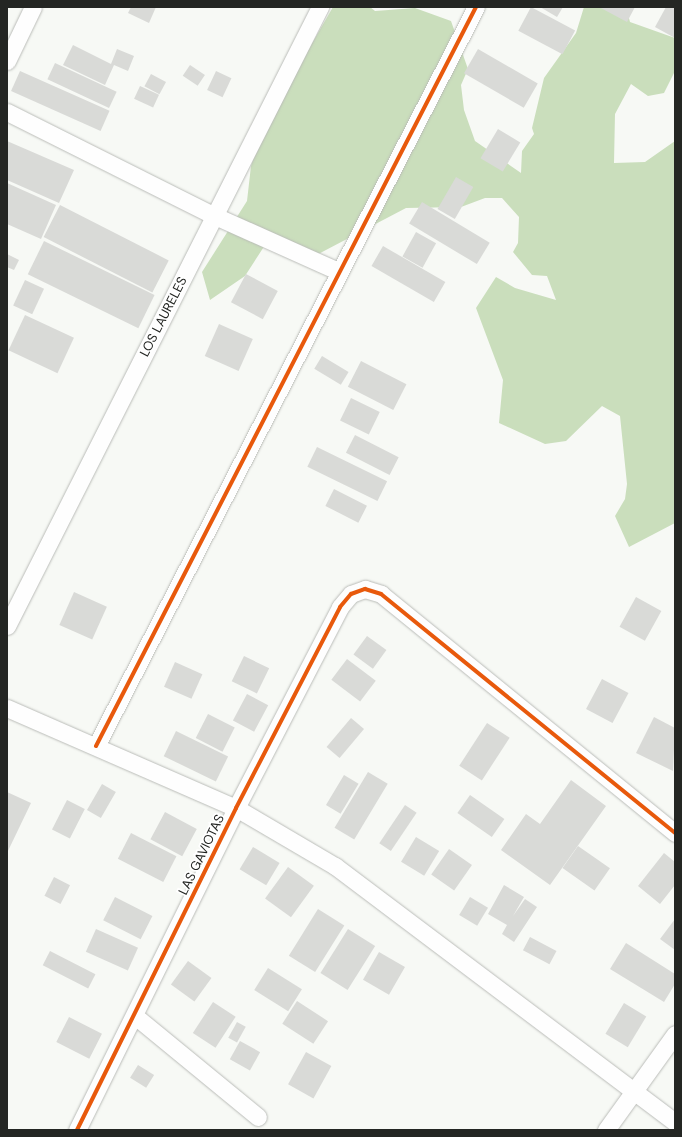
<!DOCTYPE html>
<style>
body{margin:0}
#map{position:relative;width:682px;height:1137px;overflow:hidden;background:#f7f9f5;font-family:"DM Sans",sans-serif}
div>[style]{position:absolute}
.forest>*{inset:0;background:#cadebc}
.building>*{inset:0;background:#d9dad7;transform-origin:0 0}
.roads{filter:drop-shadow(0 0 1px #babcb8) drop-shadow(0 0 1px #babcb8)}
.minor>*{height:17px;margin:-8.5px;padding:0 8.5px;transform-origin:8.5px;border-radius:8.5px;background:#fefefe}
.cycleway>*{height:4px;margin:-2px;padding:0 2px;transform-origin:2px;border-radius:2px;background:#e8590c}
span{translate:-50% -50%;white-space:nowrap;text-align:center;line-height:1.15;-webkit-text-stroke:3.5px #fff;paint-order:stroke}
.street-label{font-size:13px;color:#242623}
.frame{position:absolute;inset:0;border:8px solid #242623;pointer-events:none}
</style>
<div id="map">
<div class="forest">
<div style="clip-path:polygon(333px 7px,370px 7px,375px 11px,415px 8px,451px 21px,468px 69px,461px 85px,464px 110px,475px 141px,521px 173px,522px 151px,534px 134px,532px 128px,544px 78px,576px 33px,584px 7px,626px 7px,630px 22px,675px 38px,675px 71px,664px 93px,648px 96px,631px 84px,615px 114px,614px 163px,645px 162px,675px 141px,675px 523px,629px 547px,615px 516px,625px 499px,627px 484px,620px 416px,602px 406px,566px 441px,545px 444px,499px 423px,503px 380px,476px 308px,496px 277px,515px 288px,556px 300px,547px 276px,532px 275px,513px 252px,518px 243px,519px 217px,502px 198px,485px 198px,461px 207px,406px 208px,305px 261px,265px 245px,245px 276px,210px 300px,202px 272px,247px 201px,251px 166px,263px 128px)"></div>
</div>
<div class="building">
<div style="clip-path:polygon(131px 7px,156px 7px,149px 23px,128px 13px)"></div>
<div style="left:531px;top:7px;width:50px;height:27px;rotate:28deg"></div>
<div style="clip-path:polygon(540px 7px,563px 7px,557px 17px)"></div>
<div style="clip-path:polygon(599px 7px,635px 7px,627px 22px)"></div>
<div style="clip-path:polygon(666px 7px,675px 7px,675px 38px,655px 27px)"></div>
<div style="clip-path:polygon(73px 45px,111px 64px,117px 49px,134px 56px,128px 71px,114px 65px,105px 85px,63px 65px)"></div>
<div style="left:478px;top:49px;width:69px;height:28px;rotate:30deg"></div>
<div style="left:55px;top:63px;width:68px;height:18px;rotate:25deg"></div>
<div style="left:190px;top:65px;width:18px;height:13px;rotate:34deg"></div>
<div style="left:20px;top:71px;width:98px;height:22px;rotate:24deg"></div>
<div style="left:216px;top:71px;width:17px;height:21px;rotate:25deg"></div>
<div style="left:151px;top:74px;width:17px;height:14px;rotate:28deg"></div>
<div style="left:140px;top:86px;width:21px;height:14px;rotate:25deg"></div>
<div style="left:498px;top:129px;width:26px;height:34px;rotate:31deg"></div>
<div style="clip-path:polygon(7px 141px,74px 170px,59px 203px,7px 180px)"></div>
<div style="left:456px;top:177px;width:20px;height:37px;rotate:30deg"></div>
<div style="clip-path:polygon(7px 183px,56px 205px,41px 239px,7px 224px)"></div>
<div style="left:422px;top:202px;width:79px;height:25px;rotate:31deg"></div>
<div style="left:60px;top:205px;width:122px;height:36px;rotate:27deg"></div>
<div style="left:416px;top:232px;width:23px;height:28px;rotate:29deg"></div>
<div style="left:44px;top:241px;width:123px;height:37px;rotate:26deg"></div>
<div style="left:383px;top:246px;width:72px;height:23px;rotate:30deg"></div>
<div style="clip-path:polygon(7px 254px,19px 260px,14px 270px,7px 267px)"></div>
<div style="left:246px;top:274px;width:36px;height:32px;rotate:28deg"></div>
<div style="left:25px;top:280px;width:21px;height:28px;rotate:25deg"></div>
<div style="left:25px;top:315px;width:54px;height:39px;rotate:25deg"></div>
<div style="left:219px;top:324px;width:37px;height:35px;rotate:24deg"></div>
<div style="left:322px;top:356px;width:31px;height:15px;rotate:31deg"></div>
<div style="left:361px;top:361px;width:51px;height:29px;rotate:27deg"></div>
<div style="left:351px;top:398px;width:32px;height:25px;rotate:26deg"></div>
<div style="left:355px;top:435px;width:49px;height:20px;rotate:27deg"></div>
<div style="left:317px;top:447px;width:78px;height:22px;rotate:26deg"></div>
<div style="left:334px;top:489px;width:37px;height:19px;rotate:27deg"></div>
<div style="left:74px;top:592px;width:36px;height:36px;rotate:24deg"></div>
<div style="left:636px;top:597px;width:29px;height:34px;rotate:29deg"></div>
<div style="left:367px;top:636px;width:24px;height:23px;rotate:36deg"></div>
<div style="left:244px;top:656px;width:28px;height:28px;rotate:26deg"></div>
<div style="left:347px;top:659px;width:36px;height:26px;rotate:37deg"></div>
<div style="left:175px;top:662px;width:30px;height:27px;rotate:24deg"></div>
<div style="left:602px;top:679px;width:30px;height:34px;rotate:28deg"></div>
<div style="left:247px;top:694px;width:24px;height:30px;rotate:28deg"></div>
<div style="left:208px;top:714px;width:30px;height:27px;rotate:27deg"></div>
<div style="clip-path:polygon(654px 717px,675px 728px,673px 771px,636px 753px)"></div>
<div style="left:351px;top:718px;width:17px;height:38px;rotate:40deg"></div>
<div style="left:487px;top:723px;width:27px;height:51px;rotate:33deg"></div>
<div style="left:176px;top:731px;width:58px;height:28px;rotate:26deg"></div>
<div style="left:368px;top:772px;width:23px;height:65px;rotate:31deg"></div>
<div style="left:344px;top:775px;width:17px;height:35px;rotate:31deg"></div>
<div style="clip-path:polygon(571px 780px,606px 806px,550px 885px,501px 850px,526px 814px,540px 824px)"></div>
<div style="left:102px;top:784px;width:16px;height:30px;rotate:30deg"></div>
<div style="clip-path:polygon(7px 792px,31px 803px,7px 853px)"></div>
<div style="left:470px;top:795px;width:42px;height:22px;rotate:35deg"></div>
<div style="left:67px;top:800px;width:20px;height:33px;rotate:27deg"></div>
<div style="left:405px;top:805px;width:14px;height:46px;rotate:34deg"></div>
<div style="left:165px;top:812px;width:36px;height:31px;rotate:28deg"></div>
<div style="left:131px;top:833px;width:51px;height:29px;rotate:27deg"></div>
<div style="left:416px;top:837px;width:27px;height:29px;rotate:31deg"></div>
<div style="left:578px;top:846px;width:39px;height:27px;rotate:35deg"></div>
<div style="left:253px;top:847px;width:31px;height:26px;rotate:31deg"></div>
<div style="left:449px;top:849px;width:28px;height:31px;rotate:35deg"></div>
<div style="clip-path:polygon(664px 853px,675px 862px,675px 885px,660px 904px,638px 886px)"></div>
<div style="left:288px;top:867px;width:32px;height:39px;rotate:36deg"></div>
<div style="left:54px;top:877px;width:18px;height:21px;rotate:27deg"></div>
<div style="clip-path:polygon(504px 885px,524px 897px,513px 916px,525px 899px,537px 907px,514px 942px,502px 934px,507px 925px,488px 914px)"></div>
<div style="left:115px;top:897px;width:42px;height:26px;rotate:27deg"></div>
<div style="left:470px;top:897px;width:21px;height:21px;rotate:31deg"></div>
<div style="left:318px;top:909px;width:31px;height:55px;rotate:32deg"></div>
<div style="clip-path:polygon(675px 919px,675px 950px,660px 939px)"></div>
<div style="left:96px;top:929px;width:46px;height:25px;rotate:24deg"></div>
<div style="left:348px;top:929px;width:32px;height:52px;rotate:32deg"></div>
<div style="left:530px;top:937px;width:30px;height:15px;rotate:28deg"></div>
<div style="clip-path:polygon(626px 943px,675px 974px,675px 984px,664px 1002px,610px 969px)"></div>
<div style="left:50px;top:951px;width:51px;height:16px;rotate:27deg"></div>
<div style="left:379px;top:952px;width:30px;height:32px;rotate:30deg"></div>
<div style="left:188px;top:961px;width:29px;height:29px;rotate:36deg"></div>
<div style="left:268px;top:968px;width:40px;height:26px;rotate:32deg"></div>
<div style="left:297px;top:1001px;width:37px;height:27px;rotate:33deg"></div>
<div style="left:213px;top:1002px;width:27px;height:37px;rotate:33deg"></div>
<div style="left:624px;top:1003px;width:26px;height:36px;rotate:31deg"></div>
<div style="left:69px;top:1017px;width:37px;height:28px;rotate:27deg"></div>
<div style="left:237px;top:1022px;width:10px;height:18px;rotate:29deg"></div>
<div style="left:240px;top:1041px;width:23px;height:21px;rotate:29deg"></div>
<div style="left:306px;top:1052px;width:29px;height:37px;rotate:29deg"></div>
<div style="left:138px;top:1065px;width:19px;height:15px;rotate:32deg"></div>
</div>
<div class="roads">
<div class="minor">
<div style="left:7px;top:61px;width:60px;rotate:-64.3deg"></div>
<div style="left:7px;top:112px;width:233px;rotate:26.6deg"></div>
<div style="left:215px;top:216px;width:135px;rotate:24.1deg"></div>
<div style="left:7px;top:626px;width:694px;rotate:-63.18deg"></div>
<div style="left:7px;top:708px;width:250px;rotate:23.6deg"></div>
<div style="left:236px;top:808px;width:115px;rotate:30.4deg"></div>
<div style="left:335px;top:866px;width:426px;rotate:37deg"></div>
<div style="left:96px;top:746px;width:831px;rotate:-62.79deg"></div>
<div style="left:135px;top:1016px;width:159px;rotate:39.4deg"></div>
<div style="left:77px;top:1130px;width:359px;rotate:-63.7deg"></div>
<div style="left:236px;top:808px;width:226px;rotate:-62.6deg"></div>
<div style="left:340px;top:607px;width:17px;rotate:-50deg"></div>
<div style="left:351px;top:594px;width:15px;rotate:-20deg"></div>
<div style="left:365px;top:589px;width:17px;rotate:17deg"></div>
<div style="left:381px;top:594px;width:379px;rotate:39.1deg"></div>
<div style="left:606px;top:1130px;width:118px;rotate:-54.3deg"></div>
</div>
</div>
<div class="cycleway">
<div style="left:96px;top:746px;width:831px;rotate:-62.79deg"></div>
<div style="left:77px;top:1130px;width:359px;rotate:-63.7deg"></div>
<div style="left:236px;top:808px;width:226px;rotate:-62.6deg"></div>
<div style="left:340px;top:607px;width:17px;rotate:-50deg"></div>
<div style="left:351px;top:594px;width:15px;rotate:-20deg"></div>
<div style="left:365px;top:589px;width:17px;rotate:17deg"></div>
<div style="left:381px;top:594px;width:379px;rotate:39.1deg"></div>
</div>
<div class="street-label">
<span style="left:164px;top:317px;rotate:-63deg">LOS LAURELES</span>
<span style="left:202px;top:855px;rotate:-64deg">LAS GAVIOTAS</span>
</div>
<div class="frame"></div>
</div>
